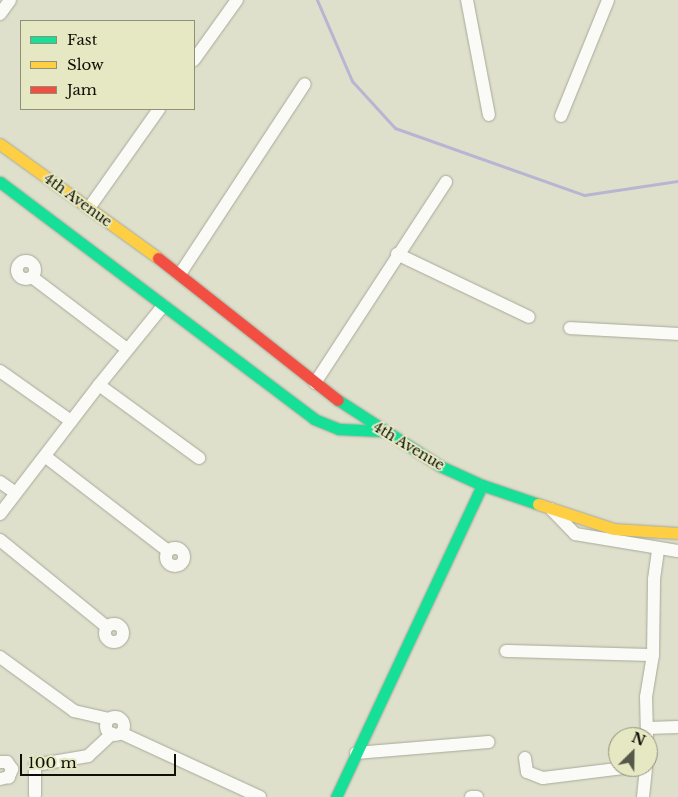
<!DOCTYPE html>
<style>
body{margin:0}
#map{position:relative;width:678px;height:797px;overflow:hidden;background:#dee0cb;font-family:"Libre Baskerville",serif}
div>[style]{position:absolute}
.stream>*{height:3px;margin:-1.5px;padding:0 1.5px;transform-origin:1.5px;border-radius:1.5px;background:#b8b5d3}
.roads{filter:drop-shadow(0 0 1px #a8a99a) drop-shadow(0 0 1px #a8a99a)}
.street>*{height:12px;margin:-6px;padding:0 6px;transform-origin:6px;border-radius:6px;background:#fafaf7}
.street>.ring{margin:-6px;padding:0;box-sizing:content-box;background:none;border:12px solid #fafaf7;border-radius:50%}
.fast>*{height:11px;margin:-5.5px;padding:0 5.5px;transform-origin:5.5px;border-radius:5.5px;background:#16e098}
.slow>*{height:11px;margin:-5.5px;padding:0 5.5px;transform-origin:5.5px;border-radius:5.5px;background:#ffcf43}
.jam>*{height:11px;margin:-5.5px;padding:0 5.5px;transform-origin:5.5px;border-radius:5.5px;background:#f24e42}
span{translate:-50% -50%;white-space:nowrap;text-align:center;line-height:1.15;-webkit-text-stroke:4px #e5e8c3;paint-order:stroke}
.street-label{font-size:14px;color:#0f0f04}
.legend{position:absolute;left:20px;top:20px;width:175px;height:90px;box-sizing:border-box;background:#e5e8c3;border:1px solid #8f9177;margin:0;padding:6px 9px;list-style:none;font-size:15px;color:#0f0f04}
.legend li{display:flex;align-items:center;gap:10px;height:25px}
.legend b{width:25px;border:1px solid #8f9177}
.north{position:absolute;left:608px;top:727px;width:50px;height:50px;box-sizing:border-box;background:#e5e8c3;border:1px solid #8f9177;border-radius:50%;rotate:23deg;font-size:14px;font-weight:700;line-height:20px;text-align:center;color:#0f0f04}
.north::after{content:'';display:block;margin:auto;width:18px;height:22px;background:#57584a;clip-path:polygon(50% 0,100% 100%,50% 72%,0 100%)}
.scale{position:absolute;left:20px;top:754px;width:156px;height:22px;box-sizing:border-box;border:2px solid #0f0f04;border-top:0;padding-left:6px;font-size:15px;line-height:18px;white-space:nowrap;color:#0f0f04;-webkit-text-stroke:4px #e5e8c3;paint-order:stroke}
</style>
<div id="map">
<div class="stream">
<div style="left:317px;top:0;width:88px;rotate:66.6deg"></div>
<div style="left:352px;top:81px;width:64px;rotate:47.5deg"></div>
<div style="left:395px;top:128px;width:201px;rotate:19.5deg"></div>
<div style="left:584px;top:195px;width:95px;rotate:-8.5deg"></div>
</div>
<div class="roads">
<div class="street">
<div style="left:467px;top:0;width:117px;rotate:79.2deg"></div>
<div style="left:0;top:14px;width:17px;rotate:-54deg"></div>
<div style="left:194px;top:60px;width:74px;rotate:-54.4deg"></div>
<div style="left:561px;top:116px;width:125px;rotate:-67.9deg"></div>
<div style="left:89px;top:208px;width:121px;rotate:-54.7deg"></div>
<div style="left:397px;top:254px;width:146px;rotate:25.5deg"></div>
<div class="ring" style="left:17px;top:261px;width:6px;height:6px"></div>
<div style="left:180px;top:274px;width:227px;rotate:-56.7deg"></div>
<div style="left:32px;top:277px;width:119px;rotate:37.2deg"></div>
<div style="left:570px;top:328px;width:108px;rotate:3.2deg"></div>
<div style="left:0;top:371px;width:87px;rotate:35.2deg"></div>
<div style="left:315px;top:383px;width:240px;rotate:-56.9deg"></div>
<div style="left:99px;top:385px;width:124px;rotate:36.1deg"></div>
<div style="left:46px;top:457px;width:154px;rotate:37.6deg"></div>
<div style="left:0;top:482px;width:19px;rotate:35deg"></div>
<div style="left:551px;top:509px;width:35px;rotate:46deg"></div>
<div style="left:575px;top:534px;width:104px;rotate:9.4deg"></div>
<div style="left:0;top:514px;width:163px;rotate:-52.5deg"></div>
<div style="left:99px;top:385px;width:102px;rotate:-51deg"></div>
<div style="left:0;top:540px;width:138px;rotate:39.1deg"></div>
<div class="ring" style="left:166px;top:548px;width:6px;height:6px"></div>
<div class="ring" style="left:105px;top:624px;width:6px;height:6px"></div>
<div style="left:506px;top:651px;width:147px;rotate:1.6deg"></div>
<div style="left:0;top:657px;width:92px;rotate:36.1deg"></div>
<div style="left:74px;top:711px;width:35px;rotate:13deg"></div>
<div class="ring" style="left:106px;top:717px;width:6px;height:6px"></div>
<div style="left:647px;top:728px;width:31px;rotate:-2deg"></div>
<div style="left:121px;top:733px;width:153px;rotate:24.7deg"></div>
<div style="left:647px;top:737px;width:40px;rotate:-91.4deg"></div>
<div style="left:646px;top:697px;width:43px;rotate:-80.5deg"></div>
<div style="left:653px;top:655px;width:76px;rotate:-89.2deg"></div>
<div style="left:654px;top:579px;width:29px;rotate:-82deg"></div>
<div style="left:356px;top:753px;width:133px;rotate:-4.7deg"></div>
<div style="left:525px;top:758px;width:14px;rotate:82deg"></div>
<div style="left:527px;top:772px;width:17px;rotate:21deg"></div>
<div style="left:543px;top:778px;width:91px;rotate:-7deg"></div>
<div style="left:0;top:762px;width:7px"></div>
<div style="left:7px;top:762px;width:9px;rotate:54deg"></div>
<div style="left:12px;top:769px;width:9px;rotate:111deg"></div>
<div style="left:9px;top:777px;width:9px;rotate:167deg"></div>
<div style="left:35px;top:795px;width:30px;rotate:-90deg"></div>
<div style="left:35px;top:765px;width:54px;rotate:-9.6deg"></div>
<div style="left:88px;top:756px;width:33px;rotate:-43deg"></div>
<div style="left:471px;top:797px;width:6px"></div>
<div style="left:643px;top:797px;width:30px;rotate:-84deg"></div>
</div>
<div class="fast">
<div style="left:0;top:182px;width:393px;rotate:37deg"></div>
<div style="left:314px;top:419px;width:27px;rotate:22deg"></div>
<div style="left:339px;top:429px;width:43px;rotate:2.7deg"></div>
<div style="left:338px;top:400px;width:121px;rotate:32.9deg"></div>
<div style="left:440px;top:466px;width:46px;rotate:24.3deg"></div>
<div style="left:482px;top:485px;width:59px;rotate:18.7deg"></div>
<div style="left:336px;top:797px;width:344px;rotate:-64.9deg"></div>
</div>
<div class="slow">
<div style="left:0;top:144px;width:195px;rotate:35.8deg"></div>
<div style="left:538px;top:504px;width:80px;rotate:18.2deg"></div>
<div style="left:614px;top:529px;width:64px;rotate:3.6deg"></div>
</div>
<div class="jam">
<div style="left:158px;top:258px;width:229px;rotate:38.3deg"></div>
</div>
</div>
<div class="street-label">
<span style="left:78px;top:200px;rotate:36deg">4th Avenue</span>
<span style="left:409px;top:446px;rotate:31deg">4th Avenue</span>
</div>
<ul class="legend">
<li><b style="height:6px;background:#16e098"></b>Fast</li>
<li><b style="height:6px;background:#ffcf43"></b>Slow</li>
<li><b style="height:6px;background:#f24e42"></b>Jam</li>
</ul>
<div class="north">N</div>
<div class="scale">100 m</div>
</div>
